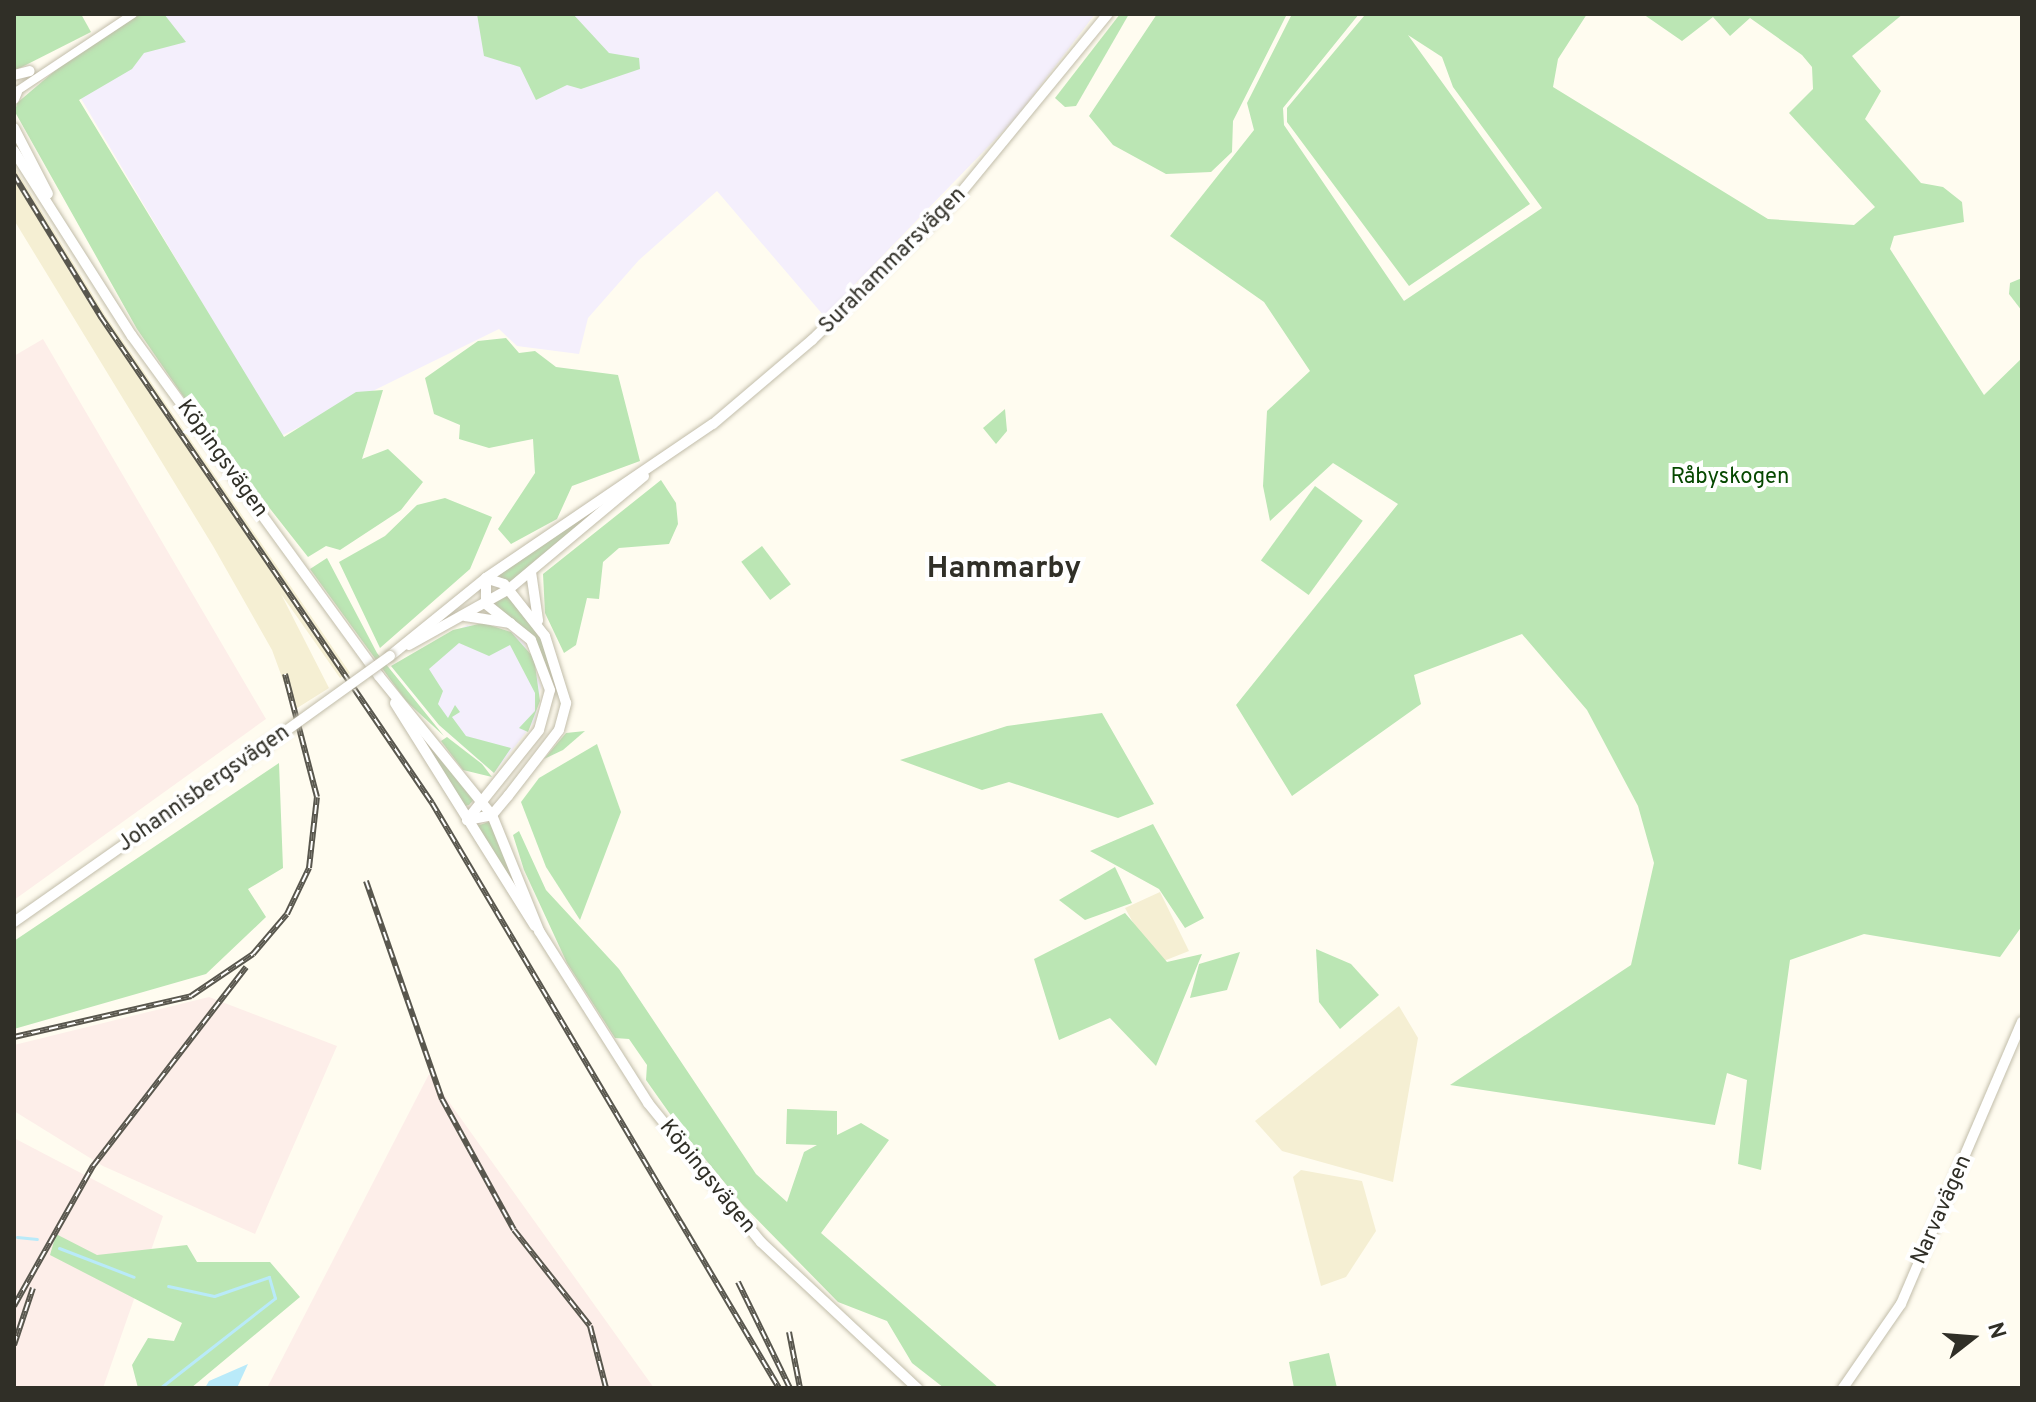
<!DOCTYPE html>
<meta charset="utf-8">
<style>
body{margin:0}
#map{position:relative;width:2036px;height:1402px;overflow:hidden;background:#fffcf0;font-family:Overpass,sans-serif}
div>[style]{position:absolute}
.commercial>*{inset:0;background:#f4effc}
.industrial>*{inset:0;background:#fdeee9}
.built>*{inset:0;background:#f5efd3}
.green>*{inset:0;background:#bbe6b4;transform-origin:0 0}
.water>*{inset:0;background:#b9eaf9}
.stream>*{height:3px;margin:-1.5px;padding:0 1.5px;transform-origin:1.5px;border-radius:1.5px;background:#b9eaf9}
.roads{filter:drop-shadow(0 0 2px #c2bdaa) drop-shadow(0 0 2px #c2bdaa)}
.tertiary>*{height:8px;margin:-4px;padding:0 4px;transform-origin:4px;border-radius:4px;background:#fff}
.secondary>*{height:10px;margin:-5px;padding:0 5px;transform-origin:5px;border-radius:5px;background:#fff}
.rail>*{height:6px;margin-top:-3px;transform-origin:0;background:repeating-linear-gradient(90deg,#fff 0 9px,#59574e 0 18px);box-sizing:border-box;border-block:2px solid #59574e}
.bridges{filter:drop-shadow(0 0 2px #c2bdaa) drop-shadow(0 0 2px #c2bdaa)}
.secondary-bridge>*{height:10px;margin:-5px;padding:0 5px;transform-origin:5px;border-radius:5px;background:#fff}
span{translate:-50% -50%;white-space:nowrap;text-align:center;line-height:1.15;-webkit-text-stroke:8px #fff;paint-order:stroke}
.street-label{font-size:22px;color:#302f27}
.park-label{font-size:22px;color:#064800}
.district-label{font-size:30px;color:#302f27;font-weight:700}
.frame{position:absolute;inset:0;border:16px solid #302f27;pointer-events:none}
.north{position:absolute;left:1932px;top:1298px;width:80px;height:80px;-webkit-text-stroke:6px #fff;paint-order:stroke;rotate:73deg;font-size:22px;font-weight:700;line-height:32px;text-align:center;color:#302f27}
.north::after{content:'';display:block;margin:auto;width:28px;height:36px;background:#302f27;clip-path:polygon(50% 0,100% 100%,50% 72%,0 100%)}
</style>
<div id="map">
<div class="commercial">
<div style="clip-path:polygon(163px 14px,1095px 14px,1015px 119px,824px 316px,717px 191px,639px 260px,588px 318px,579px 354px,517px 346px,499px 329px,281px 436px,67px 75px)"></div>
<div style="clip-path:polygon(467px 625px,511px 632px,524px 642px,541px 686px,535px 721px,494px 773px,439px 725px,391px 666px)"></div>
</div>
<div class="industrial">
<div style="clip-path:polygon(43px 339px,266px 719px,14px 900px,14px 356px)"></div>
<div style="clip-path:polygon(209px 997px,337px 1046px,255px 1234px,103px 1166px,14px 1111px,14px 1045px)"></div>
<div style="clip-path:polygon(429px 1074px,654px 1388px,267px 1388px)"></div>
<div style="clip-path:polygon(14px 1138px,163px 1216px,103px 1388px,14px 1388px)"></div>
</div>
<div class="built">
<div style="clip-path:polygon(14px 166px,105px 315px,350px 673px,340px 678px,281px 594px,329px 688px,294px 710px,272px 650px,213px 546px,14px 220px)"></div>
<div style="clip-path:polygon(1160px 892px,1189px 951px,1156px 964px,1125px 908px)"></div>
<div style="clip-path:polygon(1399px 1006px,1418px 1038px,1393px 1182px,1282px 1151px,1255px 1121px)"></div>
<div style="clip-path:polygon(1301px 1170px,1362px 1181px,1376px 1231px,1346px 1277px,1321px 1286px,1293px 1177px)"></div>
</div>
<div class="green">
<div style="clip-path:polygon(14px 14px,81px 14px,91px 32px,14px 71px)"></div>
<div style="clip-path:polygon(140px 14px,164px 14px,186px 42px,144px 53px,132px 69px,79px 100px,284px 437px,356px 392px,383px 390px,362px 459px,388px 449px,423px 482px,401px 510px,340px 550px,326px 546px,308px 557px,194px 412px,137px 329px,15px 112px,17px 103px,84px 46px)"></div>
<div style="clip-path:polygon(477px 14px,573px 14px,609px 53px,639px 58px,640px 69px,581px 89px,567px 85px,536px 100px,520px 67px,484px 56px)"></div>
<div style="clip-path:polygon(1120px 14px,1129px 14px,1076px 106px,1065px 107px,1055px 98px)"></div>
<div style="clip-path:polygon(1157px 14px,1287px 14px,1233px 121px,1232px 152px,1211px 172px,1166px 174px,1113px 145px,1089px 116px)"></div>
<div style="clip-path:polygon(1292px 14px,1359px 14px,1283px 108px,1284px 125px,1404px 301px,1542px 208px,1453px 87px,1442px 57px,1408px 35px,1530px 204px,1409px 286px,1287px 122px,1287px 108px,1364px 16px,1587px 14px,1558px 59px,1553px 87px,1768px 219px,1854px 225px,1875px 207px,1789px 113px,1813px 89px,1812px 67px,1802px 55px,1750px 18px,1730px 36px,1713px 17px,1682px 41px,1643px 14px,1903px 14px,1852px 56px,1881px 91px,1865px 119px,1921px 183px,1943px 187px,1962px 202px,1964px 222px,1894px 236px,1890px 249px,1984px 395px,2022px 358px,2022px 926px,2000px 957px,1864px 934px,1790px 960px,1761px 1170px,1738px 1164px,1747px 1080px,1727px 1073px,1715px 1125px,1450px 1085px,1631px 965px,1654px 863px,1638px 806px,1587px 710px,1522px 634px,1414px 675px,1421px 704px,1292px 796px,1236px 705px,1398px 504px,1333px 463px,1270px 521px,1263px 486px,1267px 411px,1310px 371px,1264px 302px,1170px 236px,1254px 130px,1247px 103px)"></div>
<div style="clip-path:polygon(2022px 278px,2022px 311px,2009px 294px,2010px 283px)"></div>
<div style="clip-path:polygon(506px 338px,519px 353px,535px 351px,556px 367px,618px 375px,640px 461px,572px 486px,557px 519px,511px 544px,498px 529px,535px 473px,533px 439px,489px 448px,459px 439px,460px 425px,434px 414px,425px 378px,478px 341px)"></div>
<div style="clip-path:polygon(1005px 409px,1007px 431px,996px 444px,983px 428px)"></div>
<div style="clip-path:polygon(661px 480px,676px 503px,678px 524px,669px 544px,619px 548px,603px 562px,599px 599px,587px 598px,576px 645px,564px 653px,545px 613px,543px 574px)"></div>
<div style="left:1315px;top:486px;width:59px;height:92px;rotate:36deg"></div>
<div style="clip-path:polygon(618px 493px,509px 583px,497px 576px)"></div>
<div style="clip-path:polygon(445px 498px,492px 517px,470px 569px,380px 648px,339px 562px,385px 536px,417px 505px)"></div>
<div style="left:762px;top:546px;width:48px;height:26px;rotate:53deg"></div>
<div style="clip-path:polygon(327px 558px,377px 653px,444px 736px,406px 701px,310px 569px)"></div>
<div style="clip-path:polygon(509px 592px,545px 646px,562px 705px,534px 636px,492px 604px)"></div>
<div style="clip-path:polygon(483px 623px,511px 632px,534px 658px,540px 701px,528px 732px,519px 728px,535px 711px,535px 693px,510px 645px,489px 656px,459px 643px,429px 669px,443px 691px,438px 704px,448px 718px,455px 705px,460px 712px,452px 717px,466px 736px,511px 748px,494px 773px,439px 725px,391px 666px,453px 630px)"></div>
<div style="clip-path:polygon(1102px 713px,1154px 804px,1118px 818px,1009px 782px,982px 790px,900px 760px,1007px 726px)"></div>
<div style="clip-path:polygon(415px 728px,476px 797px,469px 805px,465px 806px)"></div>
<div style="clip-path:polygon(585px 731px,563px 750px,544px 759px,566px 733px)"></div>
<div style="clip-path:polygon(447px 737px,482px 764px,492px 777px,463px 770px,441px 741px)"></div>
<div style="clip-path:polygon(597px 744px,621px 812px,580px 920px,546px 867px,521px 802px,539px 778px)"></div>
<div style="clip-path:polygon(279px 763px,283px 868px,248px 889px,266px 917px,206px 974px,14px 1029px,14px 941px)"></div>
<div style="clip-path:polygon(491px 821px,529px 912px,477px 826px)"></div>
<div style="clip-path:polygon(1153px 824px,1204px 918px,1185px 928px,1159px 889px,1090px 851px)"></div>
<div style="clip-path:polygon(519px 831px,546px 890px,619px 969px,756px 1174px,787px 1202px,804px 1152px,817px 1145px,786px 1144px,787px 1109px,837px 1111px,837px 1135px,861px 1123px,889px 1140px,821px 1233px,999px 1388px,944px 1388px,912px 1363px,887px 1321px,838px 1302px,743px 1205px,682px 1131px,646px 1080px,647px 1065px,629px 1039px,615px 1038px,567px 963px,524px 870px,513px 835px)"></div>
<div style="clip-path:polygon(1115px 867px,1132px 903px,1085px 920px,1059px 900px)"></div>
<div style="clip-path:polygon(1125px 913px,1167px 962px,1202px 954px,1156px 1066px,1110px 1018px,1059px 1040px,1034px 959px)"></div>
<div style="clip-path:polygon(1316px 949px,1351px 964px,1379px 995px,1340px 1029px,1319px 1002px)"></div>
<div style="clip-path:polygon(1240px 952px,1227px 990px,1190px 998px,1199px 964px)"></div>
<div style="clip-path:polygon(56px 1234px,97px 1255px,187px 1245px,197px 1262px,270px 1262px,300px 1297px,191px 1388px,138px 1388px,132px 1365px,148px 1338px,174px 1341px,182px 1323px,50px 1255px)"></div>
<div style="clip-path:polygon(1329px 1353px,1337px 1388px,1294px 1388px,1289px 1362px)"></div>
</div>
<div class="water">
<div style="clip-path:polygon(248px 1364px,237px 1388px,205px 1388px,209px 1381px)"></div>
</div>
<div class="stream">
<div style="left:17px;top:1237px;width:20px;rotate:6deg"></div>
<div style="left:59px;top:1248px;width:80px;rotate:21.1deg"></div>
<div style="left:160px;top:1388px;width:146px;rotate:-38deg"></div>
<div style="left:275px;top:1298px;width:22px;rotate:-106deg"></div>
<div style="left:269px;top:1277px;width:58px;rotate:160.9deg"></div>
<div style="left:214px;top:1296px;width:47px;rotate:-167.7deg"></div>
</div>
<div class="roads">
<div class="tertiary">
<div style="left:14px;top:93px;width:143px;rotate:-33.6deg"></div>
</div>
<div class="secondary">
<div style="left:14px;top:75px;width:16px;rotate:-14deg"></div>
<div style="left:14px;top:99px;width:8px;rotate:-67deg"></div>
<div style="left:14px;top:128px;width:74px;rotate:62.7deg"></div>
<div style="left:14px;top:151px;width:219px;rotate:57.5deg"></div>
<div style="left:132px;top:336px;width:420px;rotate:54deg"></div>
<div style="left:379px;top:676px;width:179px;rotate:50.9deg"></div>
<div style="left:492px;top:815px;width:125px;rotate:67.9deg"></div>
<div style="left:539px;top:931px;width:204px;rotate:57.6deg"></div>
<div style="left:648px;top:1103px;width:179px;rotate:50.9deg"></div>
<div style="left:761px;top:1242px;width:214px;rotate:43.1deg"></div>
<div style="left:531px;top:572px;width:49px;rotate:81.7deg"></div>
<div style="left:465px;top:616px;width:46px;rotate:8.8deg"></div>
<div style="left:409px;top:645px;width:115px;rotate:-29.2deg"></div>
<div style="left:509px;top:589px;width:176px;rotate:-39.9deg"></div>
<div style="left:390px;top:656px;width:124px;rotate:-39.1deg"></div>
<div style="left:486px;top:578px;width:274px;rotate:-34.2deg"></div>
<div style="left:713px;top:424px;width:130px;rotate:-40.3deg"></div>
<div style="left:812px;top:340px;width:200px;rotate:-44.4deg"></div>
<div style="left:955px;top:200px;width:241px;rotate:-50.6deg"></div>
<div style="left:395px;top:703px;width:263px;rotate:57.9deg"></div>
<div style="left:467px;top:820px;width:25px;rotate:-11deg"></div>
<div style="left:492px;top:815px;width:25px;rotate:-50deg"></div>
<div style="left:508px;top:796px;width:83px;rotate:-52.3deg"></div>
<div style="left:559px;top:730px;width:28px;rotate:-75deg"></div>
<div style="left:566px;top:703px;width:70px;rotate:-107.4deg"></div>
<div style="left:545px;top:636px;width:66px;rotate:-128.3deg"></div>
<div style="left:504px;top:584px;width:19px;rotate:-162deg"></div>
<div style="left:467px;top:820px;width:115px;rotate:-51.3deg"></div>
<div style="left:539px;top:730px;width:41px;rotate:-74.6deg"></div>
<div style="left:550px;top:690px;width:53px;rotate:-110.8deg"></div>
<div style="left:531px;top:640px;width:58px;rotate:-141.3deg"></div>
<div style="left:486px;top:604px;width:26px;rotate:-90deg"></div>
<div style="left:14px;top:922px;width:312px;rotate:-35.1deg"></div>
<div style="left:1843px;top:1388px;width:102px;rotate:-55.4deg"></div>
<div style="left:1901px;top:1304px;width:307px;rotate:-66.8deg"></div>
</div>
</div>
<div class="rail">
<div style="left:14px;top:175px;width:167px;rotate:58.5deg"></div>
<div style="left:101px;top:317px;width:588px;rotate:55.74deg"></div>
<div style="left:432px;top:803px;width:680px;rotate:59.33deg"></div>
<div style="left:366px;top:881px;width:231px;rotate:70.8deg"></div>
<div style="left:442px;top:1099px;width:149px;rotate:61.2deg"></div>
<div style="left:514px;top:1230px;width:122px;rotate:51.6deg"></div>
<div style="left:590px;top:1326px;width:64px;rotate:75.5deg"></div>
<div style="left:14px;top:1037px;width:182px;rotate:-13deg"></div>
<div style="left:191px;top:996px;width:75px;rotate:-34.1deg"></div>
<div style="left:253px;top:954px;width:52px;rotate:-49.6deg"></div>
<div style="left:287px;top:914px;width:51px;rotate:-64.4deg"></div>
<div style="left:309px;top:868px;width:71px;rotate:-83.6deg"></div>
<div style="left:317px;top:797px;width:127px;rotate:-104.6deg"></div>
<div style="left:738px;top:1282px;width:118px;rotate:63.9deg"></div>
<div style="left:14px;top:1306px;width:161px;rotate:-60.6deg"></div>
<div style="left:93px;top:1166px;width:251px;rotate:-52.4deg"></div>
<div style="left:789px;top:1332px;width:57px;rotate:78.9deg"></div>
<div style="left:14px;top:1345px;width:60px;rotate:-71.6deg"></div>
</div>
<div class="bridges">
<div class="secondary-bridge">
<div style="left:269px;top:743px;width:149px;rotate:-35.7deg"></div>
</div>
</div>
<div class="street-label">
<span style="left:893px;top:261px;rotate:-45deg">Surahammarsvägen</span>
<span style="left:222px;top:459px;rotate:54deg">Köpingsvägen</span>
<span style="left:204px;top:789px;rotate:-35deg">Johannisbergsvägen</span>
<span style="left:707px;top:1177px;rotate:51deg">Köpingsvägen</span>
<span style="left:1942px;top:1210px;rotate:-66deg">Narvavägen</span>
</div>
<div class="park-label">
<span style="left:1730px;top:478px">Råbyskogen</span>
</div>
<div class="district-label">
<span style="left:1004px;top:570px">Hammarby</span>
</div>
<div class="frame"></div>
<div class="north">N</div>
</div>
